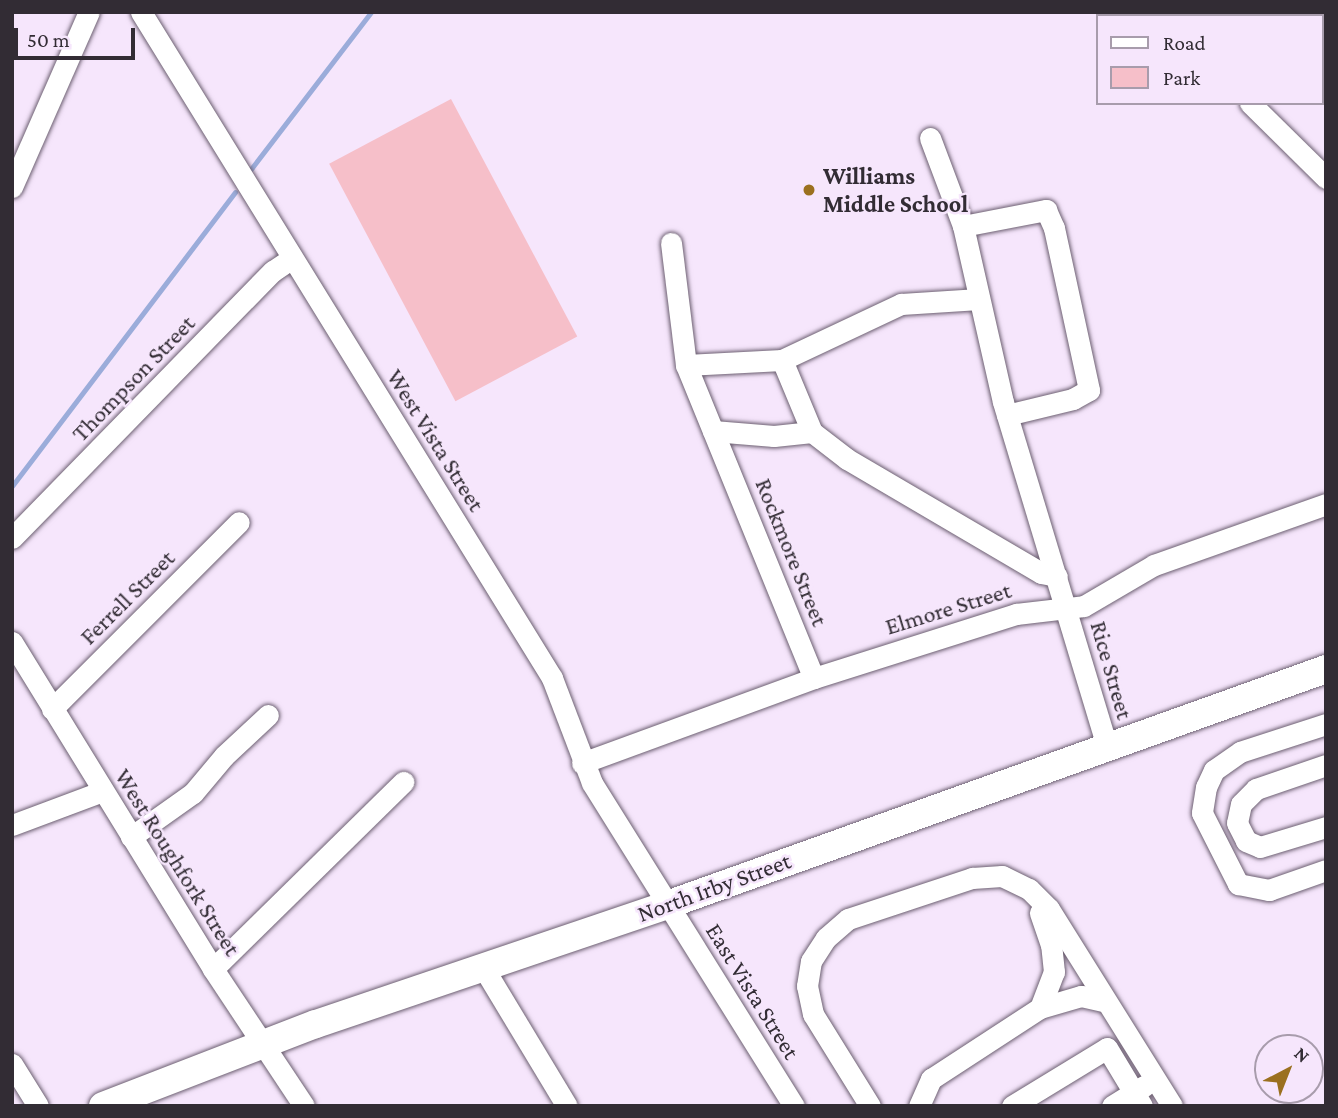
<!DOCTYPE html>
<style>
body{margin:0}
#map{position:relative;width:1338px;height:1118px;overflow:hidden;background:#f6e6fc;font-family:"Crimson Pro",serif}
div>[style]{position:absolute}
.green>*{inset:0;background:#f6bfc9;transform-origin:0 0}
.stream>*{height:5px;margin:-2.5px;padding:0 2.5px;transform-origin:2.5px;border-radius:2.5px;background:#9bacda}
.roads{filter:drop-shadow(0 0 2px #6c5f71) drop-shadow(0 0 2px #6c5f71)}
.minor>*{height:21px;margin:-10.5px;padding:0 10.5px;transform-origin:10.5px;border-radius:10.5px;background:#fff}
.major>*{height:28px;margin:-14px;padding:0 14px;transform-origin:14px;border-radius:14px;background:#fff}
.dots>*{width:19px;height:19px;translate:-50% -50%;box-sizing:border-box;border:4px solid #f6e6fc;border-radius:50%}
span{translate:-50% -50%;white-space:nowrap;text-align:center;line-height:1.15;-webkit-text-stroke:5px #f6e6fc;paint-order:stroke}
.poi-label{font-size:24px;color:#322c34;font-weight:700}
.left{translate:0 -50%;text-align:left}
.street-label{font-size:24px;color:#322c34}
.frame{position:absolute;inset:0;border:14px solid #322c34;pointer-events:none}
.legend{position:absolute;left:1096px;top:14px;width:228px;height:91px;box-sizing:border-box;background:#f6e6fc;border:2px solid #a89cac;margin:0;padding:9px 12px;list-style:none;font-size:21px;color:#322c34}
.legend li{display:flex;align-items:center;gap:14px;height:35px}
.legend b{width:35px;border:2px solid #a89cac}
.north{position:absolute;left:1254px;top:1034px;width:70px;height:70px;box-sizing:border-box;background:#f6e6fc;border:2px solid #a89cac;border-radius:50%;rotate:42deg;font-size:19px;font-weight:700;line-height:28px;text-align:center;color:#322c34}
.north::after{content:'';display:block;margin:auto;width:24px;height:32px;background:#9b701f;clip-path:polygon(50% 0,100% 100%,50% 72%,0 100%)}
.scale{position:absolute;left:14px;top:28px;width:121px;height:32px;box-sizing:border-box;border:4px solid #322c34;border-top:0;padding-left:9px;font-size:21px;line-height:24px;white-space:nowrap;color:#322c34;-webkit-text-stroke:5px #f6e6fc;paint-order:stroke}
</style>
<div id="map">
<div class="green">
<div style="left:451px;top:99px;width:269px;height:138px;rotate:62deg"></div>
</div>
<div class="stream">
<div style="left:1314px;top:12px;width:5px;rotate:53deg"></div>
<div style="left:1322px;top:23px;width:6px;rotate:51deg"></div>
<div style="left:251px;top:169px;width:198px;rotate:-52.6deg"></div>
<div style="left:12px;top:486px;width:369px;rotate:-52.8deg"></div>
</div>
<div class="roads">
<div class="minor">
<div style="left:141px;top:12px;width:783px;rotate:58.32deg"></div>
<div style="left:552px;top:678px;width:112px;rotate:69.1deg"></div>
<div style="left:592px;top:783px;width:381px;rotate:58deg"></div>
<div style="left:1158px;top:12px;width:6px;rotate:45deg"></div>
<div style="left:1250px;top:103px;width:107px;rotate:44.6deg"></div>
<div style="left:930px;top:138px;width:94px;rotate:69.4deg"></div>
<div style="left:963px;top:226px;width:180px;rotate:77.2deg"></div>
<div style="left:1003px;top:402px;width:359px;rotate:73.2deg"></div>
<div style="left:12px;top:187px;width:191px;rotate:-66.3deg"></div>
<div style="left:963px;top:226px;width:85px;rotate:-10.9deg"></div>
<div style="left:1046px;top:210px;width:20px;rotate:66deg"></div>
<div style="left:1054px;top:228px;width:166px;rotate:77.8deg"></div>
<div style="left:1089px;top:390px;width:18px;rotate:151deg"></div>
<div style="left:1073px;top:399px;width:68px;rotate:166.4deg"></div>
<div style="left:671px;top:243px;width:123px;rotate:83deg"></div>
<div style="left:686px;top:365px;width:96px;rotate:-3deg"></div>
<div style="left:782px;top:360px;width:132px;rotate:-25.2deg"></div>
<div style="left:901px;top:304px;width:78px;rotate:-3.7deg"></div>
<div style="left:782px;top:360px;width:78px;rotate:67.4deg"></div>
<div style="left:812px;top:432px;width:44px;rotate:37.6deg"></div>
<div style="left:847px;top:459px;width:225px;rotate:30.4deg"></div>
<div style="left:1041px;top:573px;width:16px;rotate:11deg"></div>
<div style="left:686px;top:365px;width:338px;rotate:67.8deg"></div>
<div style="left:713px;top:431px;width:61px;rotate:4.7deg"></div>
<div style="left:774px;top:436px;width:38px;rotate:-6deg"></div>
<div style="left:12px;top:538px;width:373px;rotate:-45.7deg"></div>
<div style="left:273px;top:271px;width:23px;rotate:-34deg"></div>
<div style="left:12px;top:642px;width:384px;rotate:58.4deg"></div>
<div style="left:213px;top:969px;width:164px;rotate:56.4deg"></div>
<div style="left:52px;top:709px;width:264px;rotate:-45deg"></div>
<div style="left:1326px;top:724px;width:90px;rotate:162deg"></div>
<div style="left:1240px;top:752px;width:32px;rotate:145deg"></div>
<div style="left:1214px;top:770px;width:19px;rotate:115deg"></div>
<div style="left:1206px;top:787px;width:26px;rotate:99deg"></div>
<div style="left:1202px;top:813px;width:80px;rotate:63.1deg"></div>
<div style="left:1238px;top:884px;width:32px;rotate:11deg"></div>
<div style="left:1269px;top:890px;width:60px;rotate:-19.3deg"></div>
<div style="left:582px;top:763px;width:247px;rotate:-20.1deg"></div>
<div style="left:814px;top:678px;width:212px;rotate:-17.6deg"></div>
<div style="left:1016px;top:614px;width:68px;rotate:-6.7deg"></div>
<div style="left:1084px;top:606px;width:81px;rotate:-30.4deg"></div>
<div style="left:1154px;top:565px;width:182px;rotate:-19.5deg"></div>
<div style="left:1326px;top:765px;width:74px;rotate:161.1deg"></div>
<div style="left:1256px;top:789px;width:21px;rotate:135deg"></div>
<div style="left:1241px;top:804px;width:19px;rotate:102deg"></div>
<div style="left:1237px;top:823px;width:20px;rotate:63deg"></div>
<div style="left:1246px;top:841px;width:15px;rotate:23deg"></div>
<div style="left:1260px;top:847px;width:69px;rotate:-16.9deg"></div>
<div style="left:12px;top:825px;width:97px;rotate:-20.5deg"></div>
<div style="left:131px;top:837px;width:76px;rotate:-35.4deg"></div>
<div style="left:193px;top:793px;width:48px;rotate:-50deg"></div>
<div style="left:224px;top:756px;width:60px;rotate:-43deg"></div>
<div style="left:483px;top:967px;width:162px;rotate:58.9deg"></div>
<div style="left:213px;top:969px;width:267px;rotate:-44.5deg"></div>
<div style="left:1040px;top:1008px;width:43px;rotate:-16.3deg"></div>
<div style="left:1081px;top:996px;width:26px;rotate:13deg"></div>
<div style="left:12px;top:1064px;width:49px;rotate:58.2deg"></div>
<div style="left:870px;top:1106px;width:108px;rotate:-121.8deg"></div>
<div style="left:813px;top:1014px;width:29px;rotate:-102deg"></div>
<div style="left:807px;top:986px;width:25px;rotate:-81deg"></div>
<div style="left:811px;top:961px;width:27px;rotate:-57deg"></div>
<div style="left:826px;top:938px;width:29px;rotate:-41deg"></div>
<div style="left:848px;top:919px;width:131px;rotate:-18.3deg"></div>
<div style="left:972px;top:878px;width:30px;rotate:-4deg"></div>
<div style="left:1002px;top:876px;width:30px;rotate:26deg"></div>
<div style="left:1029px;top:889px;width:28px;rotate:45deg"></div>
<div style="left:1049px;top:909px;width:232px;rotate:58deg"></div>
<div style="left:919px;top:1106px;width:30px;rotate:-66deg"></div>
<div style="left:931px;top:1079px;width:130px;rotate:-33.1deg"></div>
<div style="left:1040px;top:1008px;width:39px;rotate:-69deg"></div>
<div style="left:1054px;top:972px;width:27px;rotate:-96deg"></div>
<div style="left:1051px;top:945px;width:34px;rotate:-109deg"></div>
<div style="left:1012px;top:1106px;width:111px;rotate:-31.4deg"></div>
<div style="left:1107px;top:1048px;width:68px;rotate:58.9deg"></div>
<div style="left:1112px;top:1106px;width:38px;rotate:-32deg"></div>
</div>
<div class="major">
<div style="left:103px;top:1106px;width:228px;rotate:-21.1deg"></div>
<div style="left:316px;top:1024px;width:371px;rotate:-18.7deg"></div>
<div style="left:667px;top:905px;width:700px;rotate:-19.7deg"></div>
</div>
</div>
<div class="dots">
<div style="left:809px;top:190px;background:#9b701f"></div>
</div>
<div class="poi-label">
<span class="left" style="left:823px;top:190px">Williams<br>Middle School</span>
</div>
<div class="street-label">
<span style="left:133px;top:378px;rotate:-46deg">Thompson Street</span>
<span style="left:436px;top:440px;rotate:58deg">West Vista Street</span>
<span style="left:792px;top:552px;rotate:68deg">Rockmore Street</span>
<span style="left:127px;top:597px;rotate:-45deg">Ferrell Street</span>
<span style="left:948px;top:608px;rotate:-17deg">Elmore Street</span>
<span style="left:1112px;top:670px;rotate:74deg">Rice Street</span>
<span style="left:178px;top:862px;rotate:58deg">West Roughfork Street</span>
<span style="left:714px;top:887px;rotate:-20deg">North Irby Street</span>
<span style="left:753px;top:991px;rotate:58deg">East Vista Street</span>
</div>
<div class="frame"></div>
<ul class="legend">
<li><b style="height:9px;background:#fff"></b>Road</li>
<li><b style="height:19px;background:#f6bfc9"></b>Park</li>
</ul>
<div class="north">N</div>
<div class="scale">50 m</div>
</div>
